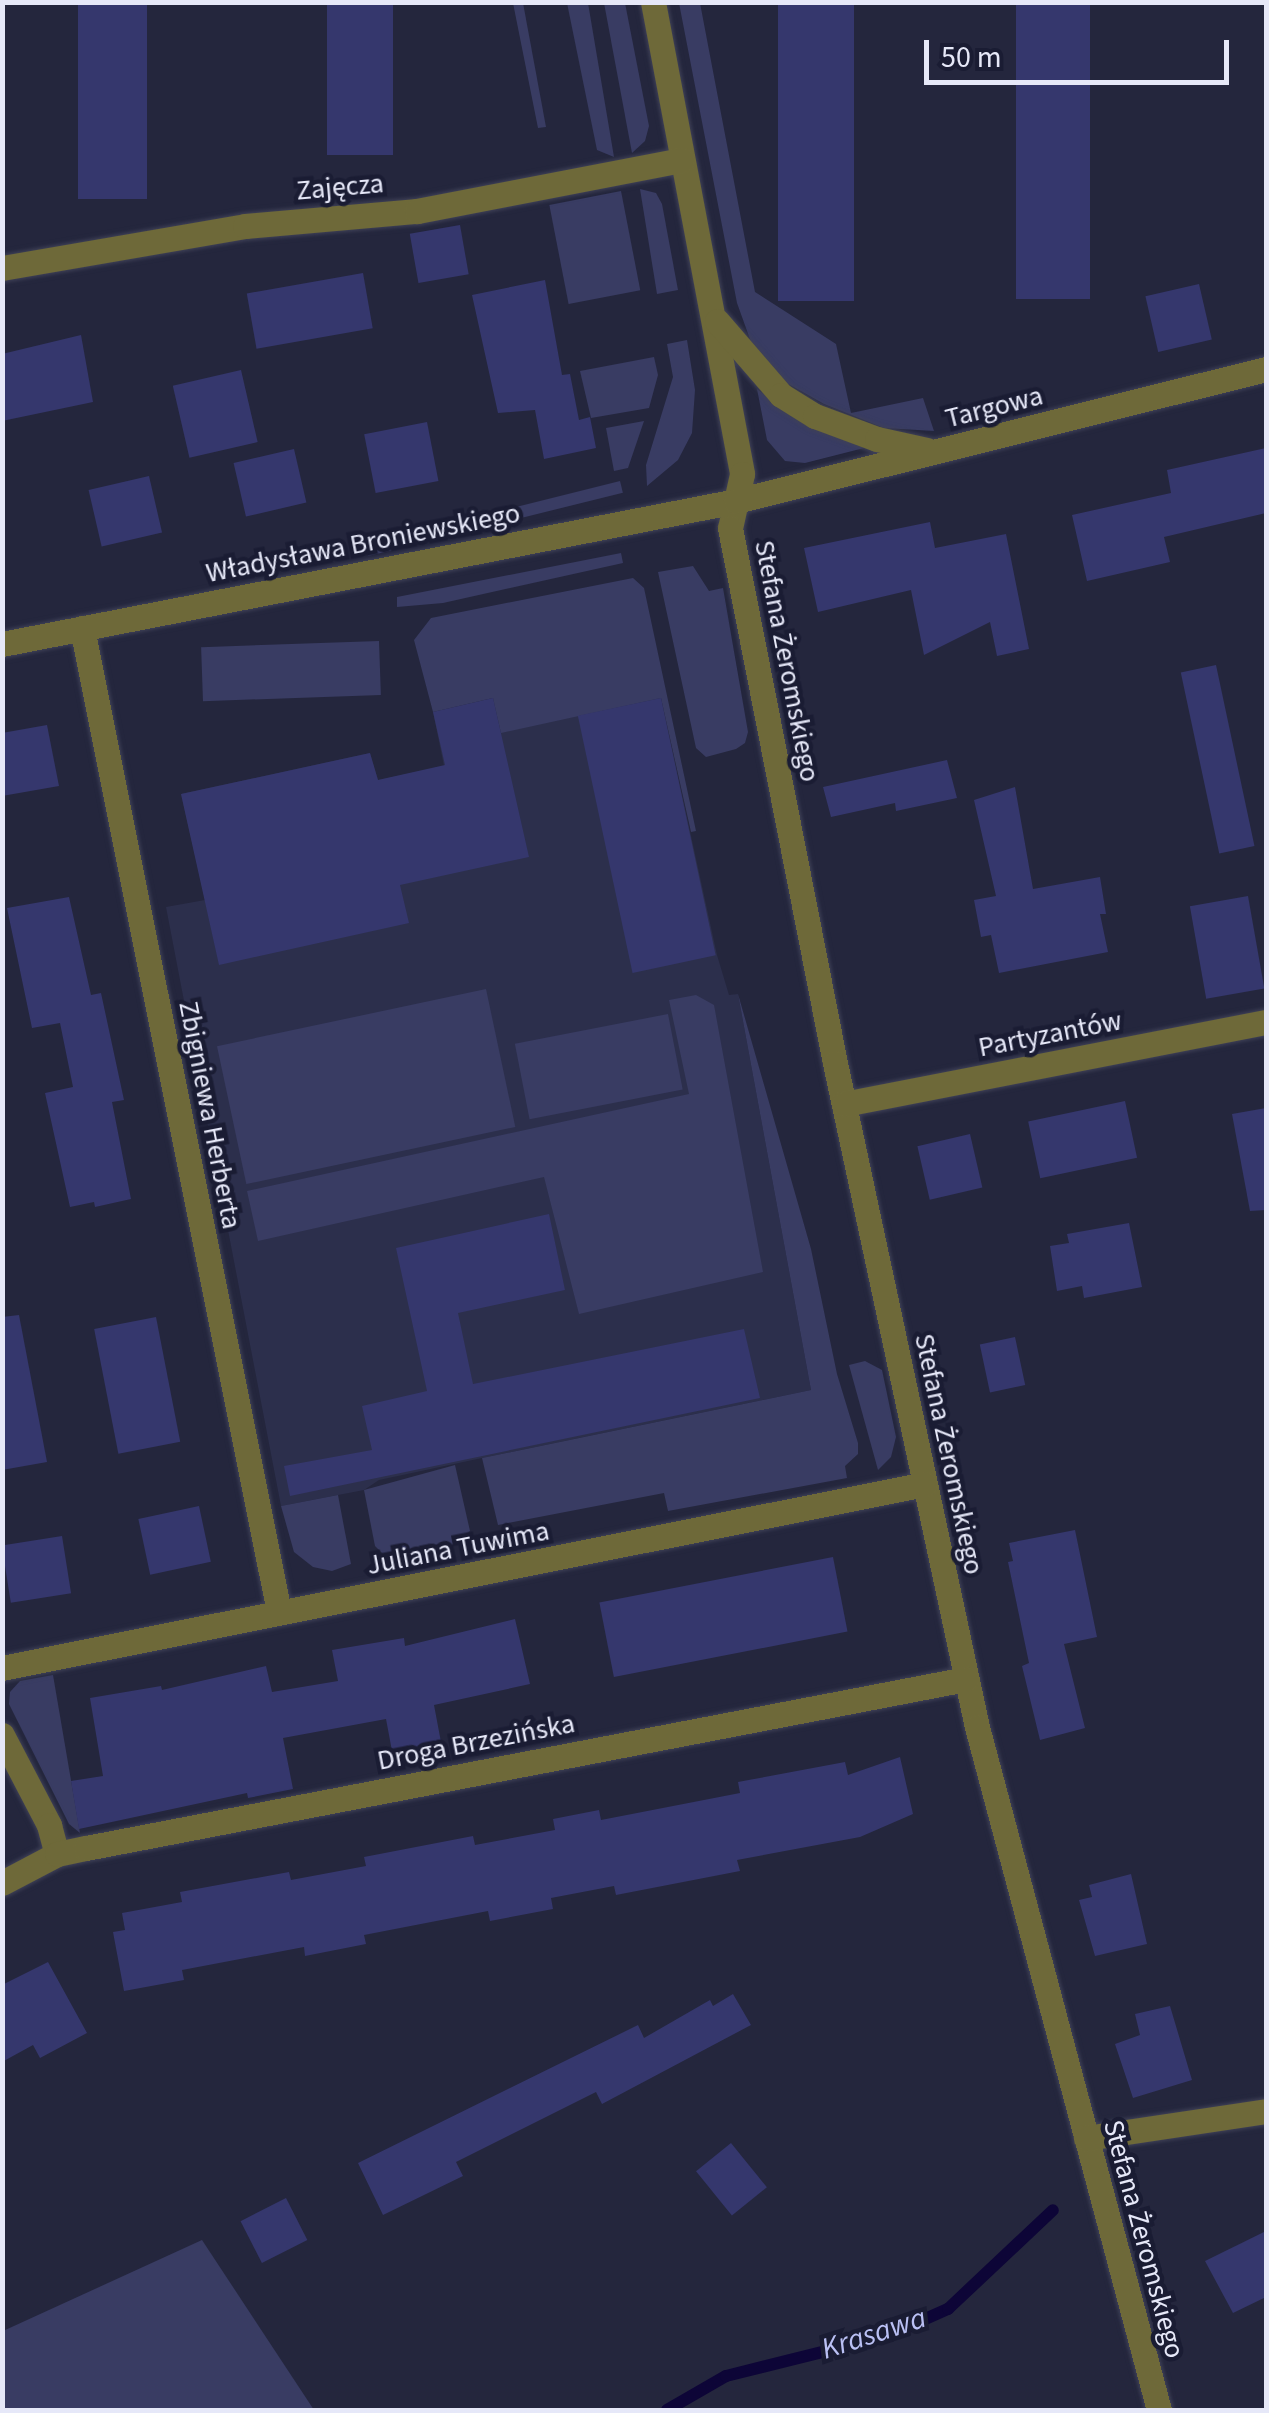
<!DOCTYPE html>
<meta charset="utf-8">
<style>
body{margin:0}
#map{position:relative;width:1269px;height:2413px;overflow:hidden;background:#24263d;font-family:"Source Sans 3",sans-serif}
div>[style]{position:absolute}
.built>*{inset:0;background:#2c2f4c}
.green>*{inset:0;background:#393c63;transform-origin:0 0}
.stream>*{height:12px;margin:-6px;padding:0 6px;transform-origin:6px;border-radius:6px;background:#0d0537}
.building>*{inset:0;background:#35376d;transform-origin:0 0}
.roads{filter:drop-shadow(0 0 2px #3f4157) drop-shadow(0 0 2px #3f4157)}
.minor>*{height:25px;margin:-12.5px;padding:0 12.5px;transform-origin:12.5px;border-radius:12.5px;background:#6e6939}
span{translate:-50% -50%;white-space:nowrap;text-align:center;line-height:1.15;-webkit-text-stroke:9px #1a1c33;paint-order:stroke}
.street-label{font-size:28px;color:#e6e8f8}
.water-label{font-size:30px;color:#bac0f4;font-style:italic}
.frame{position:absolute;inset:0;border:5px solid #e6e8f8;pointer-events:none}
.scale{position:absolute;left:924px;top:40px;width:305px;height:45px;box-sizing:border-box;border:5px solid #e6e8f8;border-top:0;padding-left:12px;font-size:30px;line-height:35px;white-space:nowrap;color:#e6e8f8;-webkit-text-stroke:8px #1a1c33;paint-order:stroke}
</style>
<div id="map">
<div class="built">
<div style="clip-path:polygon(493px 698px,661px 698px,717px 955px,729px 995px,738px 994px,811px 1390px,482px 1458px,379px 1480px,364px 1490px,281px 1506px,166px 907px,205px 900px,181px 794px,370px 753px,378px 780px,444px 766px,433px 712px)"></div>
</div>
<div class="green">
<div style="clip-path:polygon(513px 3px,523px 3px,546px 127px,538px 128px)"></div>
<div style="clip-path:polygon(567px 3px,588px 3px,614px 157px,597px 150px)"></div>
<div style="clip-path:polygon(604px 3px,625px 3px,649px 126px,645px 141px,632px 153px)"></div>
<div style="clip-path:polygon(679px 3px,700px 3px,755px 292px,836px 344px,851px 413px,923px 398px,934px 431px,884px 428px,824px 404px,783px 381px,751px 342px,737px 303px)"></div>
<div style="clip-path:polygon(640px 189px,656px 193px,662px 204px,678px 290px,657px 294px)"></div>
<div style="left:621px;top:191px;width:101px;height:73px;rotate:79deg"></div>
<div style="clip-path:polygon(687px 340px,695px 390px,692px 433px,678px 460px,647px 486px,646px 465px,673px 377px,667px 344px)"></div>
<div style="clip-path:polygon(654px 357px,658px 375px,649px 408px,591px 418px,580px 371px)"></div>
<div style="clip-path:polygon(757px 389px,804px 424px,864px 448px,805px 463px,785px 461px,767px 440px)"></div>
<div style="clip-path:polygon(644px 421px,628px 468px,614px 471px,606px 428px)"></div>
<div style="left:620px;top:481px;width:12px;height:263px;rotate:76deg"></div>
<div style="clip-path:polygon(621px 553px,623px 563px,443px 603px,397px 607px,397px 597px)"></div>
<div style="clip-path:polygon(693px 566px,709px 591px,723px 588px,748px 732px,745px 743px,736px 749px,706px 757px,696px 748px,658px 572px)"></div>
<div style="clip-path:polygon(633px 578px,644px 588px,696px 831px,691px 832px,661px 698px,501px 733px,493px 698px,433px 712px,414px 640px,431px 618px)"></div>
<div style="left:379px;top:641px;width:54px;height:178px;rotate:88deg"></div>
<div style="left:486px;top:989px;width:141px;height:275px;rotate:78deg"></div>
<div style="clip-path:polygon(738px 994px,811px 1249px,837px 1374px,858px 1443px,858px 1454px,845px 1466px,847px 1478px,668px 1511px,664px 1493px,498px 1525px,482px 1458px,811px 1390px)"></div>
<div style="clip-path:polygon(696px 995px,714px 1005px,763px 1272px,579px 1314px,544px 1177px,258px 1241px,247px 1191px,689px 1094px,669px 1000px)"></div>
<div style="left:668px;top:1014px;width:77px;height:156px;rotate:79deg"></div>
<div style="clip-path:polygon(865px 1361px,882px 1370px,896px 1437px,891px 1457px,878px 1470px,849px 1365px)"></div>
<div style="clip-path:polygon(455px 1465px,470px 1531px,438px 1556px,409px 1563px,387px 1558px,375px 1546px,364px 1490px)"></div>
<div style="clip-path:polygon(338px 1495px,351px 1564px,332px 1571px,313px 1567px,294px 1552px,281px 1506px)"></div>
<div style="clip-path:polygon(53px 1675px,80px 1833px,69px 1824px,9px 1704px,10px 1692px,20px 1681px)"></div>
<div style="clip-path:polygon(202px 2240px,314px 2410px,3px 2410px,3px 2331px)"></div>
</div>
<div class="stream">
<div style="left:667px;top:2410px;width:68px;rotate:-30deg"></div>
<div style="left:726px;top:2376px;width:166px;rotate:-14deg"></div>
<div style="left:887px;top:2336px;width:67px;rotate:-23.9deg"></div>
<div style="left:948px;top:2309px;width:144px;rotate:-43.3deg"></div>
</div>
<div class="building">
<div style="left:78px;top:2px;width:69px;height:197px"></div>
<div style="left:327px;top:2px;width:66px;height:153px"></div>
<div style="left:778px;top:2px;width:76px;height:299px"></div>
<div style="left:1016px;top:2px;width:74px;height:297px"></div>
<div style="left:460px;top:225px;width:50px;height:51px;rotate:80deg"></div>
<div style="left:363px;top:273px;width:56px;height:118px;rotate:80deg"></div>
<div style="clip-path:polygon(545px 280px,562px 375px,570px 374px,579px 420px,590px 417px,596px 448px,544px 459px,535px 410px,498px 413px,472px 295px)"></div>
<div style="left:1199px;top:284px;width:57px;height:55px;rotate:77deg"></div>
<div style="clip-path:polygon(81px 335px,93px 402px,2px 421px,2px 354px)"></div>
<div style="left:241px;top:370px;width:74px;height:70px;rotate:77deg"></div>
<div style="left:427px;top:422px;width:60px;height:64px;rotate:79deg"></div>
<div style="clip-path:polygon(1266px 448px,1266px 513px,1164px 537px,1170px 562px,1087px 581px,1072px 515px,1171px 493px,1167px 470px)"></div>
<div style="left:294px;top:449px;width:55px;height:62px;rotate:77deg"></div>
<div style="left:149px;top:476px;width:58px;height:62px;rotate:77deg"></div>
<div style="clip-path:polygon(930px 522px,935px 548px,1006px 534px,1029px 649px,997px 656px,990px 622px,924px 655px,911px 590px,818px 612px,804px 548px)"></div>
<div style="left:1216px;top:665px;width:185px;height:36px;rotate:78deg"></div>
<div style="clip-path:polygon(493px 698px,529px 857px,400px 885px,409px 923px,219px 965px,181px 794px,370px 753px,378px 780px,445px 765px,433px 712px)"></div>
<div style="left:661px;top:698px;width:263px;height:85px;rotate:78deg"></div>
<div style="clip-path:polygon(47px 725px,59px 786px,2px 796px,2px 733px)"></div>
<div style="clip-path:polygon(947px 760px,957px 798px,896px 811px,895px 803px,831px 817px,823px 787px)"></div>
<div style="clip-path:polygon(1015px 787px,1033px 889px,1100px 877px,1106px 914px,1100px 914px,1108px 952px,999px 973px,991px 935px,981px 937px,974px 900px,996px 896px,974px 800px)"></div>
<div style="left:1248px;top:896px;width:94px;height:59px;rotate:80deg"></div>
<div style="clip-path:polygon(69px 897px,91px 995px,101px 993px,124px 1100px,112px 1102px,131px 1199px,95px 1207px,94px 1202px,70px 1207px,45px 1093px,73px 1087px,60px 1023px,32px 1028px,7px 908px)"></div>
<div style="left:1125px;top:1101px;width:58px;height:99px;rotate:78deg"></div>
<div style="clip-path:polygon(1266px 1108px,1266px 1210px,1250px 1211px,1232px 1114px)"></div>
<div style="left:970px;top:1134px;width:55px;height:54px;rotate:77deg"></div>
<div style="clip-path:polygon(549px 1214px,565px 1290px,458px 1313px,473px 1384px,744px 1329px,760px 1398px,290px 1496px,284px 1466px,372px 1450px,362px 1406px,427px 1391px,396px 1248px)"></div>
<div style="clip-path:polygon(1129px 1223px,1142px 1287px,1084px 1298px,1082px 1286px,1057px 1291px,1050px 1246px,1069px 1243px,1067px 1234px)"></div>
<div style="clip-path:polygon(19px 1315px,47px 1462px,2px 1470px,2px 1317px)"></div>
<div style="left:156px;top:1317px;width:127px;height:63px;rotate:79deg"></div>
<div style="left:1015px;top:1337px;width:49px;height:36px;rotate:78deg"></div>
<div style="left:199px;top:1506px;width:57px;height:62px;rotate:78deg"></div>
<div style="clip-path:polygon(1075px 1530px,1097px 1637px,1064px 1644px,1085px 1728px,1040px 1740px,1022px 1666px,1029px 1663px,1008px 1562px,1013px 1561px,1009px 1543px)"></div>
<div style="left:62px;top:1536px;width:58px;height:61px;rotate:81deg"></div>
<div style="left:833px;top:1557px;width:76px;height:238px;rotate:79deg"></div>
<div style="clip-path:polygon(515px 1619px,530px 1684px,434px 1705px,444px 1758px,395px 1767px,386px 1719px,283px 1738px,293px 1789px,248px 1798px,247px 1793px,79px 1829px,71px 1781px,103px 1776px,90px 1698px,161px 1686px,162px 1690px,266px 1666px,272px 1692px,338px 1681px,332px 1650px,404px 1638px,405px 1646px)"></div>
<div style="clip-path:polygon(900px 1757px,913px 1814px,860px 1837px,737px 1860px,740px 1871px,616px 1895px,614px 1886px,551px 1898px,553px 1909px,490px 1921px,488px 1911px,364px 1935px,366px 1944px,305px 1956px,304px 1947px,182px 1970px,184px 1980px,124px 1991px,113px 1932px,125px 1930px,122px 1913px,182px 1902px,180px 1892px,289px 1872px,291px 1880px,366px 1866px,364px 1857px,473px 1836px,475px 1845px,555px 1830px,553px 1819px,599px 1810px,601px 1820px,740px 1793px,738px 1782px,845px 1762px,848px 1775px)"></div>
<div style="clip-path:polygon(1131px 1874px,1147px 1944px,1095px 1956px,1079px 1900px,1092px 1897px,1089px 1885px)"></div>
<div style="clip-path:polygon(48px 1962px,87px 2033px,40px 2058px,33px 2045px,2px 2062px,2px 1985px)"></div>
<div style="clip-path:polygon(733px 1994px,751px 2025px,602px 2104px,596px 2092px,456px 2162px,463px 2176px,383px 2215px,358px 2163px,638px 2025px,644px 2038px,710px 2000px,713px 2006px)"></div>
<div style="clip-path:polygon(1170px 2006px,1192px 2080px,1133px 2098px,1115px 2044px,1140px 2035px,1135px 2014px)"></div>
<div style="left:731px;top:2143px;width:57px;height:45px;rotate:51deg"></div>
<div style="left:286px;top:2198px;width:47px;height:51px;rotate:63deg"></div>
<div style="clip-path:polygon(1266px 2231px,1266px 2297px,1233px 2313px,1205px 2261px)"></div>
</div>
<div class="roads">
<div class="minor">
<div style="left:653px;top:2px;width:480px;rotate:79.3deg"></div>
<div style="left:742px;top:474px;width:55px;rotate:102.5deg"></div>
<div style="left:730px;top:528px;width:545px;rotate:78.9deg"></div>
<div style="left:835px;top:1063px;width:679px;rotate:77.93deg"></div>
<div style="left:977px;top:1727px;width:707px;rotate:75.08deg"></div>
<div style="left:2px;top:268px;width:247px;rotate:-9.8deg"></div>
<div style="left:245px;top:226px;width:173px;rotate:-5deg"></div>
<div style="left:417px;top:211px;width:270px;rotate:-10.9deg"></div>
<div style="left:717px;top:321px;width:98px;rotate:49.1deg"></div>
<div style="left:781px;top:395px;width:40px;rotate:32deg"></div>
<div style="left:815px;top:416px;width:66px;rotate:20.4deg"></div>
<div style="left:877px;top:439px;width:51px;rotate:12.4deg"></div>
<div style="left:82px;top:628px;width:1004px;rotate:78.68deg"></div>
<div style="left:2px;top:644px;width:748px;rotate:-11.02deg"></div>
<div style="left:736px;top:501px;width:546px;rotate:-13.99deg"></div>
<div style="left:844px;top:1104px;width:430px;rotate:-11deg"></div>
<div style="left:2px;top:1668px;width:941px;rotate:-11.27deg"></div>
<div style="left:2px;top:1735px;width:102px;rotate:62.4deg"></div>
<div style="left:49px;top:1825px;width:30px;rotate:75deg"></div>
<div style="left:2px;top:1883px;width:62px;rotate:-27.8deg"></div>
<div style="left:57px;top:1854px;width:30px;rotate:-12deg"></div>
<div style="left:86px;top:1848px;width:896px;rotate:-10.87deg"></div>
<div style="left:1086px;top:2138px;width:182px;rotate:-8.5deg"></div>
</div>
</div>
<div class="street-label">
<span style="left:340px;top:187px;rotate:-5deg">Zajęcza</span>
<span style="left:994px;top:407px;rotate:-14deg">Targowa</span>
<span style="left:363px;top:543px;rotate:-11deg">Władysława Broniewskiego</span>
<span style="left:787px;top:661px;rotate:79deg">Stefana Żeromskiego</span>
<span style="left:1050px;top:1034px;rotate:-11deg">Partyzantów</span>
<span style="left:210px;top:1115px;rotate:79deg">Zbigniewa Herberta</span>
<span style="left:949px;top:1454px;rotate:78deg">Stefana Żeromskiego</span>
<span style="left:458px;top:1548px;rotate:-11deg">Juliana Tuwima</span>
<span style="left:476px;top:1742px;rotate:-11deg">Droga Brzezińska</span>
<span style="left:1144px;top:2239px;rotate:75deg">Stefana Żeromskiego</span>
</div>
<div class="water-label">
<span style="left:874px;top:2334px;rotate:-18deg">Krasawa</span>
</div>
<div class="frame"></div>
<div class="scale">50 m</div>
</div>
